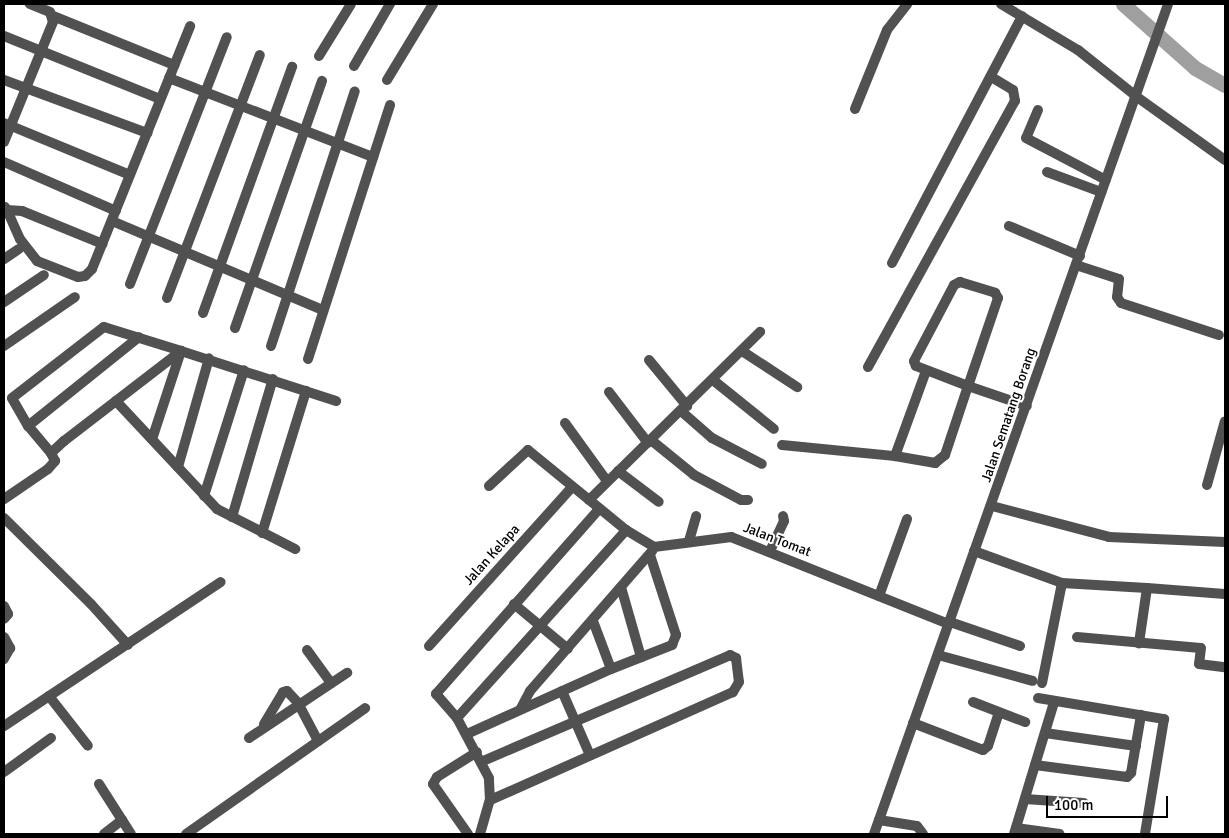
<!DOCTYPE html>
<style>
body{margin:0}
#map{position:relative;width:1229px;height:838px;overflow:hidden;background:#fff;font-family:Signika,sans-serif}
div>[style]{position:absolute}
.river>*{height:15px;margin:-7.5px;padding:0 7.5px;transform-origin:7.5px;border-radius:7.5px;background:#9f9f9f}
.minor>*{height:10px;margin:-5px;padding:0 5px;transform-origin:5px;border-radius:5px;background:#515151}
span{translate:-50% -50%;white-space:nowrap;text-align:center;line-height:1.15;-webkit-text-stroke:4px #fff;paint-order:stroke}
.street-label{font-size:14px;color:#000}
.frame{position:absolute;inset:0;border:5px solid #000;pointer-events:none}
.scale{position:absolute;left:1046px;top:796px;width:122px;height:22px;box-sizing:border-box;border:2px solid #000;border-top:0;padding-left:6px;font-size:15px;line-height:18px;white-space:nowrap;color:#000;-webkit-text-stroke:4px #fff;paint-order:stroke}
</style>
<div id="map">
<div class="river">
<div style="left:1123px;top:4px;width:96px;rotate:41.6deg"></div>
<div style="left:1195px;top:68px;width:34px;rotate:30deg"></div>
</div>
<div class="minor">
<div style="left:1001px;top:4px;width:90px;rotate:30.9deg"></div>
<div style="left:1078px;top:50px;width:75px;rotate:38.5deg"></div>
<div style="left:1137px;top:97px;width:108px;rotate:35.6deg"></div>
<div style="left:53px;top:16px;width:131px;rotate:22deg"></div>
<div style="left:4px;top:36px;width:168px;rotate:22deg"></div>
<div style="left:319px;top:56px;width:61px;rotate:-58.4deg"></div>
<div style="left:354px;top:66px;width:72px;rotate:-59.9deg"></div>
<div style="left:169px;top:78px;width:219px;rotate:21.2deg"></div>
<div style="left:4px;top:80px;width:153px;rotate:20.3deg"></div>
<div style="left:387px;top:80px;width:89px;rotate:-58.8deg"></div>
<div style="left:855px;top:109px;width:85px;rotate:-67.9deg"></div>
<div style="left:887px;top:30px;width:33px;rotate:-52deg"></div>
<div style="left:1038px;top:110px;width:30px;rotate:113deg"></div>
<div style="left:1026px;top:138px;width:90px;rotate:27.7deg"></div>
<div style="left:4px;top:123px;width:136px;rotate:22.4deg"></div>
<div style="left:4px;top:142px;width:130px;rotate:-67.8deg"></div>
<div style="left:53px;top:22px;width:10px;rotate:-107deg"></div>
<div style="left:50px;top:12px;width:22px;rotate:-158deg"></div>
<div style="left:4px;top:162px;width:122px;rotate:23.6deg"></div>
<div style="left:1047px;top:172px;width:58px;rotate:20.3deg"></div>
<div style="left:5px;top:207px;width:4px;rotate:56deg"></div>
<div style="left:7px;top:210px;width:15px;rotate:4deg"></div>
<div style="left:22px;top:211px;width:87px;rotate:22.2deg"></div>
<div style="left:4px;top:213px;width:4px;rotate:-45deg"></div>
<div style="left:7px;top:210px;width:32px;rotate:66deg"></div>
<div style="left:20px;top:239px;width:28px;rotate:52deg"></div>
<div style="left:37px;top:261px;width:44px;rotate:21.3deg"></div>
<div style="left:78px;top:277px;width:7px;rotate:-8deg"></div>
<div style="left:85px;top:276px;width:10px;rotate:-45deg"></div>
<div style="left:92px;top:269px;width:262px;rotate:-68deg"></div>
<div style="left:112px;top:221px;width:229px;rotate:22.9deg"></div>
<div style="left:1009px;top:226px;width:77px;rotate:22.9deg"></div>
<div style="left:4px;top:259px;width:18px;rotate:-34deg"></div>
<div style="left:892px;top:263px;width:279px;rotate:-62.2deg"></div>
<div style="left:1076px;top:265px;width:45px;rotate:18deg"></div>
<div style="left:1119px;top:279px;width:18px;rotate:96deg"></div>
<div style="left:1117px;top:297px;width:7px;rotate:56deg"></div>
<div style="left:1121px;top:303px;width:103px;rotate:18.1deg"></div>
<div style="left:960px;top:282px;width:37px;rotate:17deg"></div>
<div style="left:995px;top:293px;width:6px;rotate:59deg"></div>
<div style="left:998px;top:298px;width:93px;rotate:108.8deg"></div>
<div style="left:968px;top:386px;width:56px;rotate:-159deg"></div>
<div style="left:916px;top:366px;width:5px;rotate:-112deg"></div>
<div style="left:914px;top:361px;width:86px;rotate:-62.2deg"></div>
<div style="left:954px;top:285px;width:7px;rotate:-27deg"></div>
<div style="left:130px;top:284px;width:265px;rotate:-68.6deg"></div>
<div style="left:167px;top:298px;width:260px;rotate:-69.1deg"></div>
<div style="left:4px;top:302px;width:48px;rotate:-34deg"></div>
<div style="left:203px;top:313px;width:262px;rotate:-70.1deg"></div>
<div style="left:235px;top:328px;width:262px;rotate:-70.6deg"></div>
<div style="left:4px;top:346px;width:86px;rotate:-34.6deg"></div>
<div style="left:271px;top:346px;width:268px;rotate:-71.8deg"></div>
<div style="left:742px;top:351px;width:66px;rotate:33.2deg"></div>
<div style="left:308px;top:359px;width:267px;rotate:-72.1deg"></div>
<div style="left:649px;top:360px;width:60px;rotate:50.4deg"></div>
<div style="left:868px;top:367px;width:304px;rotate:-61.1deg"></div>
<div style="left:1015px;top:101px;width:11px;rotate:-100deg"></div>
<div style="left:1013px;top:90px;width:26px;rotate:-149deg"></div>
<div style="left:713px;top:380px;width:78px;rotate:38.8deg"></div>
<div style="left:609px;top:392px;width:64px;rotate:52.6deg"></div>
<div style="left:116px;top:401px;width:148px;rotate:46.9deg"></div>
<div style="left:217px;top:509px;width:88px;rotate:27.1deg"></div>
<div style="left:681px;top:411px;width:41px;rotate:41.1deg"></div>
<div style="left:712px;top:438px;width:56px;rotate:27.5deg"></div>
<div style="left:565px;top:423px;width:72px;rotate:54.1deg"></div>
<div style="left:28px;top:426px;width:142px;rotate:-38.7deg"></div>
<div style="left:651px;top:440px;width:55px;rotate:39.1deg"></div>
<div style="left:694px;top:475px;width:53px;rotate:28deg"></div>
<div style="left:741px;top:500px;width:7px"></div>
<div style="left:782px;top:445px;width:114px;rotate:5.6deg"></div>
<div style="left:895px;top:456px;width:41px;rotate:9.9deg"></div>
<div style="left:935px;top:463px;width:13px;rotate:-39deg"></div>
<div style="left:945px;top:455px;width:73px;rotate:-71.6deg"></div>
<div style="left:968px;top:386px;width:62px;rotate:18.7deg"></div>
<div style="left:51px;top:453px;width:35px;rotate:-130deg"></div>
<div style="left:28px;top:426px;width:32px;rotate:-120deg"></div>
<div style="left:12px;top:398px;width:116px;rotate:-37.7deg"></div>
<div style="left:104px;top:327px;width:81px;rotate:17.3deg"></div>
<div style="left:181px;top:351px;width:93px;rotate:108.2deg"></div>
<div style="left:895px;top:456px;width:90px;rotate:-70deg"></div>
<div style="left:178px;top:467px;width:113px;rotate:-74.1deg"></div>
<div style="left:618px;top:471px;width:51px;rotate:37.1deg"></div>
<div style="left:1207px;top:485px;width:66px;rotate:-74.3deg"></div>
<div style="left:489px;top:486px;width:53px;rotate:-42.7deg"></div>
<div style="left:528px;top:450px;width:127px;rotate:39.2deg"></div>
<div style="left:626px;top:530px;width:33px;rotate:31deg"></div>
<div style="left:654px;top:547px;width:78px;rotate:-7.4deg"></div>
<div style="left:731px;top:537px;width:234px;rotate:21.8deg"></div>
<div style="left:204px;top:496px;width:132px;rotate:-72.4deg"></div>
<div style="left:4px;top:499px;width:53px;rotate:-34.3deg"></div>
<div style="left:48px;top:469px;width:11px;rotate:-49deg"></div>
<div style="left:55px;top:461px;width:9px;rotate:-117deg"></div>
<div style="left:51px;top:453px;width:18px;rotate:-43deg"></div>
<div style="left:64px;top:441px;width:148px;rotate:-37.6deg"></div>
<div style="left:181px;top:351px;width:163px;rotate:17.9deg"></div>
<div style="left:589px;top:500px;width:240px;rotate:-44.5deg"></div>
<div style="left:992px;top:506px;width:121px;rotate:14.8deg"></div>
<div style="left:1109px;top:537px;width:116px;rotate:2.5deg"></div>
<div style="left:232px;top:517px;width:144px;rotate:-73.5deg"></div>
<div style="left:4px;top:518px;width:122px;rotate:44.7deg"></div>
<div style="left:91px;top:604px;width:55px;rotate:47.9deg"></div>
<div style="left:262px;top:533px;width:149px;rotate:-72.8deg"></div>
<div style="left:689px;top:541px;width:26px;rotate:-74deg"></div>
<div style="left:770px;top:551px;width:33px;rotate:-65deg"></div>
<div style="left:784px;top:521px;width:5px;rotate:-101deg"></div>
<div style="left:974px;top:551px;width:94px;rotate:20deg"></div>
<div style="left:1062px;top:583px;width:85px;rotate:3.4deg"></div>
<div style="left:1147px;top:588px;width:56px;rotate:98.3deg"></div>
<div style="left:621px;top:587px;width:73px;rotate:74.1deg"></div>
<div style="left:1147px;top:588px;width:78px;rotate:4.4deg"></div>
<div style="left:879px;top:596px;width:82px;rotate:-70deg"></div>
<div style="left:514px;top:604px;width:70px;rotate:39.8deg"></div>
<div style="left:4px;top:606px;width:9px;rotate:63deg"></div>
<div style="left:8px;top:614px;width:6px;rotate:129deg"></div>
<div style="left:593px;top:621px;width:51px;rotate:69.4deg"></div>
<div style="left:950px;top:622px;width:74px;rotate:18.9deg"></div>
<div style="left:4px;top:637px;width:13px;rotate:61deg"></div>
<div style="left:10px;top:648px;width:13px;rotate:119deg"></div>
<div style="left:1077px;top:637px;width:124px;rotate:5.1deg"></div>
<div style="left:1201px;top:648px;width:16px;rotate:97deg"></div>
<div style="left:1199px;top:664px;width:26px;rotate:7deg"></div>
<div style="left:429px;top:646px;width:214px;rotate:-48deg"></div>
<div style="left:307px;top:650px;width:41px;rotate:54deg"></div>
<div style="left:938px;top:655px;width:98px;rotate:15.3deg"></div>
<div style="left:1042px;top:683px;width:102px;rotate:-78.7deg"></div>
<div style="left:562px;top:691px;width:70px;rotate:66.4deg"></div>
<div style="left:49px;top:696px;width:63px;rotate:52deg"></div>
<div style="left:1038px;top:698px;width:128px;rotate:9.5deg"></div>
<div style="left:1164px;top:719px;width:117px;rotate:99.4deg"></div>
<div style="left:973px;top:702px;width:56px;rotate:21deg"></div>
<div style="left:521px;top:708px;width:19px;rotate:-62deg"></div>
<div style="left:530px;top:691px;width:186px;rotate:-48.9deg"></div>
<div style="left:457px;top:718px;width:253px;rotate:-48deg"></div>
<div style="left:913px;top:723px;width:75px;rotate:21.1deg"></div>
<div style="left:983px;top:750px;width:6px;rotate:-39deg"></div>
<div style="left:988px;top:746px;width:35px;rotate:-72deg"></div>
<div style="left:264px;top:724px;width:37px;rotate:-59deg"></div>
<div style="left:283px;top:692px;width:4px;rotate:-14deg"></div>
<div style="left:287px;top:691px;width:16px;rotate:47deg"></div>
<div style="left:298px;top:703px;width:43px;rotate:62.2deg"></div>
<div style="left:4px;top:726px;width:260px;rotate:-33.6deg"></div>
<div style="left:1045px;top:733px;width:92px;rotate:8.1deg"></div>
<div style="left:467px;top:734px;width:158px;rotate:-24.3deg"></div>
<div style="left:611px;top:669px;width:66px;rotate:-21.5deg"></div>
<div style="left:672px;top:645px;width:11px;rotate:-68deg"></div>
<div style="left:676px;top:635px;width:84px;rotate:-108deg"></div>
<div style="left:249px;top:738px;width:118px;rotate:-33.6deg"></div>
<div style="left:483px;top:761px;width:269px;rotate:-23.2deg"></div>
<div style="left:730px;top:655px;width:7px;rotate:27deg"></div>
<div style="left:736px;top:658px;width:24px;rotate:83deg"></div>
<div style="left:739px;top:682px;width:12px;rotate:121deg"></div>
<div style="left:733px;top:692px;width:266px;rotate:156deg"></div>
<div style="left:1035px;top:765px;width:93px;rotate:7.4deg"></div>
<div style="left:1127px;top:777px;width:6px;rotate:-45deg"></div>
<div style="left:1131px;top:773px;width:59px;rotate:-80.2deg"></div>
<div style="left:4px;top:772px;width:58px;rotate:-35.9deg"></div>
<div style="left:99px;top:784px;width:59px;rotate:57.4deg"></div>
<div style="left:1025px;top:799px;width:59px;rotate:3.9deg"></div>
<div style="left:879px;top:820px;width:38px;rotate:9deg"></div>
<div style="left:917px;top:826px;width:10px;rotate:53deg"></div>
<div style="left:1016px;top:828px;width:44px;rotate:7.8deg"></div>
<div style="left:104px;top:834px;width:23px;rotate:-38deg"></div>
<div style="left:186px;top:834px;width:219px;rotate:-35.1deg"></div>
<div style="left:468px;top:834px;width:61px;rotate:-125deg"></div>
<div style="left:433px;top:784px;width:8px;rotate:-60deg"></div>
<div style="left:437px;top:777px;width:47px;rotate:-32deg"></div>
<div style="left:480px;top:834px;width:35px;rotate:-74deg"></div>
<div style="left:490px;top:800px;width:22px;rotate:-93deg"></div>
<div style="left:489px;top:778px;width:68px;rotate:-118.1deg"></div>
<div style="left:457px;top:718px;width:32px;rotate:-131deg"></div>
<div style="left:436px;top:694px;width:247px;rotate:-48.6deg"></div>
<div style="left:874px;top:834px;width:881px;rotate:-70.49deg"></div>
<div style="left:1014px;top:834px;width:138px;rotate:-73.1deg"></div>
</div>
<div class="street-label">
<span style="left:1009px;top:415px;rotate:-71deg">Jalan Sematang Borang</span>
<span style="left:777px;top:540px;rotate:21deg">Jalan Tomat</span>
<span style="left:492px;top:555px;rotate:-48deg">Jalan Kelapa</span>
</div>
<div class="frame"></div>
<div class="scale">100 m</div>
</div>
